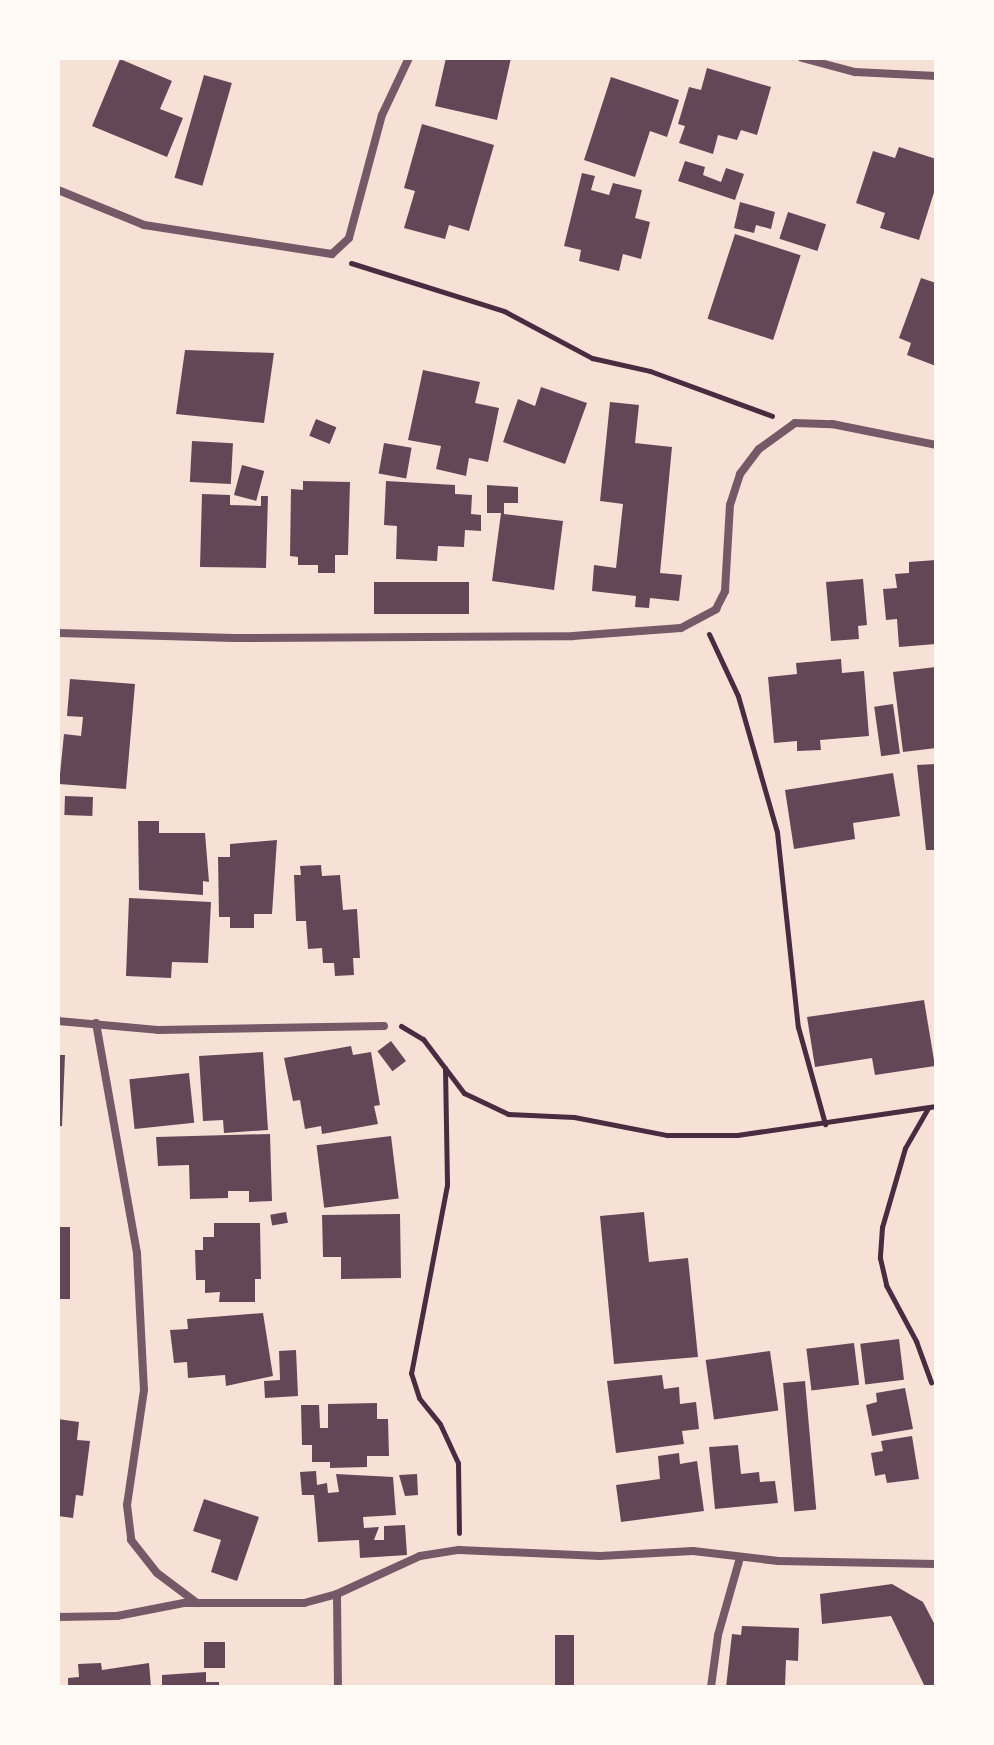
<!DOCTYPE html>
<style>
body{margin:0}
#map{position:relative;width:994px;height:1745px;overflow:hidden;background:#f7e1d7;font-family:Figtree,sans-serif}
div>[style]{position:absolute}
.building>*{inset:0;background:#644757;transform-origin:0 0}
.path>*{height:5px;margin:-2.5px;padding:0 2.5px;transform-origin:2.5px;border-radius:2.5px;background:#4a2c40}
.minor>*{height:8px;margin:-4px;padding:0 4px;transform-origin:4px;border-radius:4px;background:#755966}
span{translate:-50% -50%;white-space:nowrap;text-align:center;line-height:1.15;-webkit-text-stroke:6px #fffaf5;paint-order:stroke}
.frame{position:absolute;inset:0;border:60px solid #fffaf5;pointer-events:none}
</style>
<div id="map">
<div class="building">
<div style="clip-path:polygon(446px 58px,511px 58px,497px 120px,435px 106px)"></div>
<div style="clip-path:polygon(120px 59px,172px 81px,160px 109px,183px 118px,167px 157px,92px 126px)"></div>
<div style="clip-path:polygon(707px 68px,771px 87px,757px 135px,741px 130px,737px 140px,718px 135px,713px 154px,679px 143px,685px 126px,678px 124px,689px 87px,701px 90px)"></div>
<div style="left:204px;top:75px;width:29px;height:107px;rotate:16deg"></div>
<div style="clip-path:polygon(611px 77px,679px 100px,667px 137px,650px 131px,635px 177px,584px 160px)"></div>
<div style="clip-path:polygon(422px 124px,494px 145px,469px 231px,449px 225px,445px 239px,404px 228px,415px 191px,404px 188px)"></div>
<div style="clip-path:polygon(899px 147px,936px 159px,936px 186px,919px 240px,880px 228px,885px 213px,856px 203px,873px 151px,895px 158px)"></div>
<div style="clip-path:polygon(685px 161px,705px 167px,703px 175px,721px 182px,726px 168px,744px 174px,735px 200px,678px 181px)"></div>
<div style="clip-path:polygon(582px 173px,595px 176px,591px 190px,609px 195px,613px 183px,642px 190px,635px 218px,650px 222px,641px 259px,623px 254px,619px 271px,579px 261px,581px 250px,564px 246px)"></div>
<div style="clip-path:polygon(740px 202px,775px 212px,771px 229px,756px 225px,754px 233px,734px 228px)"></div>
<div style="left:788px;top:212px;width:40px;height:28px;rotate:18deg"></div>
<div style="left:735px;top:234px;width:69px;height:89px;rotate:18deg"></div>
<div style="clip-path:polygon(921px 278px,936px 283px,936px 366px,907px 355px,911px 343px,899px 338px)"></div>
<div style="clip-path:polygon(185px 350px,274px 353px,264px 423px,176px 414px)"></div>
<div style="clip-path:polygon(423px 370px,480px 382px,475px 403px,499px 408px,488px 462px,469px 458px,466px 476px,436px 469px,441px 446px,408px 440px)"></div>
<div style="clip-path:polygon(541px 387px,587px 403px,565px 464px,503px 442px,518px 399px,535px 406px)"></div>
<div style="clip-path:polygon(610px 402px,639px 405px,635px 443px,672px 447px,660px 573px,682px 575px,679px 601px,650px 598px,649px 608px,635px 607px,636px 596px,592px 591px,594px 565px,616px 568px,623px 504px,600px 501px)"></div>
<div style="left:316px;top:419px;width:22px;height:18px;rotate:22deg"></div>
<div style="left:192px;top:441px;width:41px;height:41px;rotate:3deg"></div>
<div style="left:384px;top:443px;width:28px;height:31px;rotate:10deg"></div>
<div style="left:242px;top:465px;width:23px;height:31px;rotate:15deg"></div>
<div style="clip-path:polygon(303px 481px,350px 482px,348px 555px,335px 555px,335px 573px,318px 573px,318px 565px,298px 565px,298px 557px,290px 556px,291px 489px,303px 490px)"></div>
<div style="clip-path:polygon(386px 481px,455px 485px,455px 494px,472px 495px,471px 514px,481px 515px,481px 531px,465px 530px,464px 547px,438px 546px,437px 561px,396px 559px,397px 526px,384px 525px)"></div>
<div style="clip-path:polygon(487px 485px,518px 487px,518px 503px,504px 503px,504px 514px,563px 521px,554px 590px,492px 581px,501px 513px,487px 513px)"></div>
<div style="clip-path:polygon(202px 494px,230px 495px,230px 505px,261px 506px,261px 496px,268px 496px,266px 568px,200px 567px)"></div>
<div style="clip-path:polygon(936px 560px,936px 644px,899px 647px,897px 619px,886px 620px,883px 589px,897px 588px,895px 574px,909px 573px,909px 562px)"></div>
<div style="clip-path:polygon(863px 579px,867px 625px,858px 626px,859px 639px,831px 641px,826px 582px)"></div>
<div style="left:374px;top:582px;width:95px;height:32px"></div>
<div style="clip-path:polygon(841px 659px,842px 673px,864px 671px,869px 736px,820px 740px,821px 750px,797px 751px,797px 741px,774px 743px,768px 677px,797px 674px,796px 663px)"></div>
<div style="clip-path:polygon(936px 667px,936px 748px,903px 752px,893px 672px)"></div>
<div style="clip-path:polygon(70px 679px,135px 684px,126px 789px,59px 784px,64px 734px,81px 736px,83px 717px,67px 716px)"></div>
<div style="left:893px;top:704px;width:50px;height:19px;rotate:82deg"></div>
<div style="clip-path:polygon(936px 764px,936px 850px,926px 850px,917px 765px)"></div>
<div style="clip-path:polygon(893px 773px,900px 816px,853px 823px,855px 839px,794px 849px,785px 790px)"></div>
<div style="left:65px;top:796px;width:28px;height:19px;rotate:2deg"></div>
<div style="clip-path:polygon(138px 821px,159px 821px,159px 833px,205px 833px,209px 882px,203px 881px,203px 895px,139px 890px)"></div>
<div style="clip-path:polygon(277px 840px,272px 914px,254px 914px,254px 928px,230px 928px,230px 917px,219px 917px,218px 857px,230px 857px,230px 844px)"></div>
<div style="clip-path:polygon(321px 865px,322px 876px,340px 875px,343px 910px,357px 909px,360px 958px,353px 958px,354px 975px,335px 976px,334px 963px,323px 963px,322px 948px,308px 949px,306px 921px,296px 921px,294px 875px,301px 875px,300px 866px)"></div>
<div style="clip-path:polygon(129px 898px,211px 902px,208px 963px,172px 962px,171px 978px,126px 976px)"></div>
<div style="clip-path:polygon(924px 1000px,935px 1066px,875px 1075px,872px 1058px,815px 1067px,807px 1017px)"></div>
<div style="left:391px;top:1041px;width:25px;height:17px;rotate:53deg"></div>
<div style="clip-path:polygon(351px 1046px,353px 1055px,371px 1052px,380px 1105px,374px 1106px,378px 1124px,322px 1134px,321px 1126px,305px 1129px,300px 1100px,293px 1101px,284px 1058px)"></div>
<div style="clip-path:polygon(263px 1052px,268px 1130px,224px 1133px,223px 1120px,203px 1121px,199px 1056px)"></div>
<div style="clip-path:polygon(58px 1055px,65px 1055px,62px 1126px,58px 1126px)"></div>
<div style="left:189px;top:1073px;width:50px;height:60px;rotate:84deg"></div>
<div style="clip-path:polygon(270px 1134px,272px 1201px,249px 1202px,249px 1191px,228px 1191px,228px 1198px,190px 1199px,189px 1165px,158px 1166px,156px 1137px)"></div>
<div style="left:391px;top:1136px;width:63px;height:75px;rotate:83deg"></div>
<div style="left:286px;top:1212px;width:11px;height:16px;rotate:80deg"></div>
<div style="clip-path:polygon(644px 1212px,649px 1262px,688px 1258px,698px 1357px,614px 1364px,600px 1216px)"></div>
<div style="clip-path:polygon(400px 1214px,401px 1278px,341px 1279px,341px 1257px,323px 1257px,322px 1215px)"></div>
<div style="clip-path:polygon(214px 1223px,260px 1223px,261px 1279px,255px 1279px,255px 1302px,219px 1302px,220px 1292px,205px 1293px,205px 1280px,196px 1280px,195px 1250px,203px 1250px,203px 1237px,214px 1237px)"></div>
<div style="left:58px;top:1227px;width:12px;height:72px"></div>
<div style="clip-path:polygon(263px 1313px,273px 1376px,226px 1386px,225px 1375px,188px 1378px,187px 1362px,174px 1363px,170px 1330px,188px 1329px,187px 1319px)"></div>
<div style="left:899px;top:1339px;width:41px;height:39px;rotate:83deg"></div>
<div style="left:854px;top:1343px;width:42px;height:48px;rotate:83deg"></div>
<div style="clip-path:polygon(296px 1350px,298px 1396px,265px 1398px,264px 1381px,280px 1380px,279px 1351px)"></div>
<div style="left:770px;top:1351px;width:60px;height:65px;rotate:82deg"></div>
<div style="clip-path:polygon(662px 1375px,664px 1389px,679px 1387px,680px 1404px,696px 1402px,699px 1429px,682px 1431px,684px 1444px,616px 1453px,607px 1381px)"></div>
<div style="left:805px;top:1381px;width:129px;height:22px;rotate:85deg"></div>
<div style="clip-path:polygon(905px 1388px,913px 1429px,872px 1436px,866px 1405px,877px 1402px,876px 1393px)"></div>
<div style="clip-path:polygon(377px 1403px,377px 1419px,388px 1419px,389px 1456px,367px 1456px,367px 1467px,330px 1468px,330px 1462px,312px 1462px,312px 1445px,302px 1445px,301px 1405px,319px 1405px,320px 1428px,328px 1428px,328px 1404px)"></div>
<div style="clip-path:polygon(58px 1419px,79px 1422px,77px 1440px,90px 1441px,83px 1496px,76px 1495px,73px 1518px,58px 1516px)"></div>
<div style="clip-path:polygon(912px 1436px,919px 1479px,887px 1483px,885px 1474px,875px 1476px,871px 1453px,883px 1451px,881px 1441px)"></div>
<div style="clip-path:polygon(738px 1445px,741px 1474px,759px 1472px,760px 1482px,775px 1481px,778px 1503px,715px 1509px,709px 1447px)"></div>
<div style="clip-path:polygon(679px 1453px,680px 1464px,697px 1461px,704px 1511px,621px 1522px,616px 1485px,660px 1479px,658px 1456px)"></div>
<div style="clip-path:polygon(316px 1471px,317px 1485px,327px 1483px,328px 1493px,339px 1492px,336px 1474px,393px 1477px,396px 1515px,363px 1517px,364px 1528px,379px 1527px,374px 1540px,384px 1540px,384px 1526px,405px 1525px,407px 1555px,360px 1558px,359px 1540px,318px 1542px,314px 1495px,302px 1495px,300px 1472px)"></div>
<div style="clip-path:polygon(417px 1474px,418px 1495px,405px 1496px,399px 1475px)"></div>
<div style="clip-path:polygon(204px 1499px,259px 1517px,237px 1581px,211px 1572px,221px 1540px,193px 1531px)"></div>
<div style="clip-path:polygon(892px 1584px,923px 1602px,936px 1627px,936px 1687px,925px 1687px,891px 1616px,822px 1624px,820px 1594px)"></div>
<div style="clip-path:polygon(742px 1626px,799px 1628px,798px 1661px,786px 1660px,785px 1687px,726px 1687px,732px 1634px,741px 1635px)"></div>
<div style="left:555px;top:1635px;width:19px;height:52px"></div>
<div style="left:225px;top:1642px;width:26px;height:21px;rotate:90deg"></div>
<div style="clip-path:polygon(101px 1663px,102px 1670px,149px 1663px,151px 1687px,68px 1687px,68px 1678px,79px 1677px,78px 1664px)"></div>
<div style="clip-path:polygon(206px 1672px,206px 1682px,219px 1682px,219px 1687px,162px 1687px,162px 1675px)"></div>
</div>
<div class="path">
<div style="left:351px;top:263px;width:160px;rotate:17.4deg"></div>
<div style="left:504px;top:311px;width:100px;rotate:28.1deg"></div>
<div style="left:592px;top:358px;width:59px;rotate:12.6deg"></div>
<div style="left:650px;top:371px;width:130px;rotate:20.2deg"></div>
<div style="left:709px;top:634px;width:68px;rotate:64.9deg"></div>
<div style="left:738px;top:696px;width:141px;rotate:74deg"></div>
<div style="left:777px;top:832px;width:196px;rotate:83.9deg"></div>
<div style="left:798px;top:1027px;width:101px;rotate:74.4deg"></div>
<div style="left:401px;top:1026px;width:26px;rotate:31deg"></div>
<div style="left:423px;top:1039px;width:68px;rotate:52.8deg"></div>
<div style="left:464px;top:1093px;width:49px;rotate:25.5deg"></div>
<div style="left:508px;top:1114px;width:66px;rotate:2.6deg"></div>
<div style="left:574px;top:1117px;width:95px;rotate:11deg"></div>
<div style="left:667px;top:1135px;width:70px"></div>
<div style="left:737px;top:1135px;width:201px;rotate:-8.3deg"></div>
<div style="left:445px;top:1068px;width:117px;rotate:89deg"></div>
<div style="left:447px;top:1185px;width:191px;rotate:100.8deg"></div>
<div style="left:411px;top:1373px;width:26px;rotate:72deg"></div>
<div style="left:419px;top:1398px;width:33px;rotate:51deg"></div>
<div style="left:440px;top:1424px;width:43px;rotate:65.2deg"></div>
<div style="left:458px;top:1463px;width:70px;rotate:89.2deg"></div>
<div style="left:928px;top:1108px;width:46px;rotate:119.9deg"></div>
<div style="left:905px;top:1148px;width:82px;rotate:106.2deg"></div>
<div style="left:882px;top:1227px;width:31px;rotate:94deg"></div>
<div style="left:880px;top:1258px;width:28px;rotate:77deg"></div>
<div style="left:886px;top:1285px;width:64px;rotate:61.8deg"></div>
<div style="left:916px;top:1341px;width:44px;rotate:69.9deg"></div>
</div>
<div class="minor">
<div style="left:802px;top:58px;width:55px;rotate:14.8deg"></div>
<div style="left:855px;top:72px;width:81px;rotate:2.8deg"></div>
<div style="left:58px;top:190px;width:93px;rotate:22.1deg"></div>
<div style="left:144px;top:225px;width:190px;rotate:8.8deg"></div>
<div style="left:332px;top:254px;width:23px;rotate:-43deg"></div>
<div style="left:349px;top:238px;width:127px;rotate:-75deg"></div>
<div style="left:382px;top:115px;width:63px;rotate:-64.7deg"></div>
<div style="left:58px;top:633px;width:176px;rotate:1.6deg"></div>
<div style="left:234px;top:638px;width:339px;rotate:-0.3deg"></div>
<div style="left:573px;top:636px;width:108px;rotate:-4.2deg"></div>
<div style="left:681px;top:628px;width:40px;rotate:-28deg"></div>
<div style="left:716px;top:609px;width:20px;rotate:-63deg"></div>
<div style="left:725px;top:591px;width:86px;rotate:-86.7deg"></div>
<div style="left:730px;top:505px;width:33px;rotate:-72deg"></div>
<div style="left:740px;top:474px;width:31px;rotate:-53deg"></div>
<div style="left:759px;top:449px;width:44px;rotate:-35.8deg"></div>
<div style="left:795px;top:423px;width:37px;rotate:2deg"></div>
<div style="left:832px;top:424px;width:106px;rotate:11.4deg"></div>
<div style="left:58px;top:1021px;width:100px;rotate:5.1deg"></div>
<div style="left:158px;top:1030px;width:226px;rotate:-1deg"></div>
<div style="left:96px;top:1023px;width:234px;rotate:79.9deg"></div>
<div style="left:137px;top:1253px;width:137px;rotate:87.1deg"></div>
<div style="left:144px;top:1390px;width:116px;rotate:98.4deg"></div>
<div style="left:127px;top:1505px;width:35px;rotate:83deg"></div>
<div style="left:131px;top:1540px;width:42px;rotate:51.8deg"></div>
<div style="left:157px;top:1573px;width:50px;rotate:36.9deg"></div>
<div style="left:337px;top:1594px;width:93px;rotate:89.4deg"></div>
<div style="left:58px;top:1617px;width:59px;rotate:-1deg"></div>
<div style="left:117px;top:1616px;width:68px;rotate:-11deg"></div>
<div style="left:184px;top:1603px;width:120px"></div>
<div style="left:304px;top:1603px;width:34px;rotate:-15deg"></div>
<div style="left:337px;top:1594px;width:91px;rotate:-24.6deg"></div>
<div style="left:420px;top:1556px;width:39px;rotate:-9deg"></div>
<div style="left:459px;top:1550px;width:141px;rotate:2.4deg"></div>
<div style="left:600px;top:1556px;width:93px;rotate:-3.1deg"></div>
<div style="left:693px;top:1551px;width:86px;rotate:6.7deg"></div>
<div style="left:778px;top:1561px;width:158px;rotate:1.1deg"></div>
<div style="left:711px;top:1687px;width:52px;rotate:-82.3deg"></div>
<div style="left:718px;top:1635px;width:80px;rotate:-74.1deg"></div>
</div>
<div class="frame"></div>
</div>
